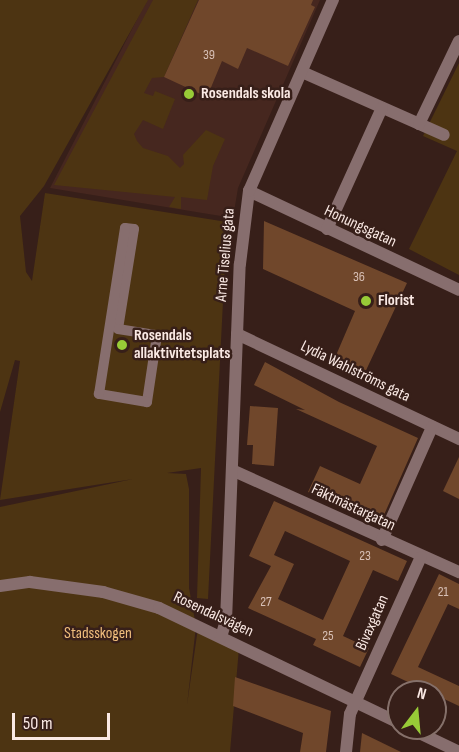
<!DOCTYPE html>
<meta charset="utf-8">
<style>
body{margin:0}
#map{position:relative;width:459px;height:752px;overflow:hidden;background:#371f19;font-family:"Sofia Sans Condensed",sans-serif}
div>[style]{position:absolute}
.built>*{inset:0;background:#46271f}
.green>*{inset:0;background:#4d3412}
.building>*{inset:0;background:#70472b}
.pedestrian>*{height:10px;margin:-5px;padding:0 5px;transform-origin:5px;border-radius:5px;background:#876e6e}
.minor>*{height:12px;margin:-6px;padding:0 6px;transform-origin:6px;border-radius:6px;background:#876e6e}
.dots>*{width:16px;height:16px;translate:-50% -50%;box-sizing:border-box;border:3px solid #371f19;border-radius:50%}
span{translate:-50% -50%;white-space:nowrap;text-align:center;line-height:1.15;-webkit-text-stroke:5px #371f19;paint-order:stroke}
.number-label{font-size:14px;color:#d8c0b6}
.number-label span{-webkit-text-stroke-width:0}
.poi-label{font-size:16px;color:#fae9e4;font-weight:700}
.left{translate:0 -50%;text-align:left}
.street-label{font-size:16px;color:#fae9e4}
.park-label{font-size:16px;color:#f0bd7c}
.north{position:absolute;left:387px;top:680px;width:60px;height:60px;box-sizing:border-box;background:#371f19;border:2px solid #85706a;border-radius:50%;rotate:16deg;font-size:16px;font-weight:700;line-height:24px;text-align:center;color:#fae9e4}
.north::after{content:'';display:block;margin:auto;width:21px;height:27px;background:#98cb37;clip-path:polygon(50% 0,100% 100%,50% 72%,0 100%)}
.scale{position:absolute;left:12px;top:713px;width:98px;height:27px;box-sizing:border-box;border:3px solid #fae9e4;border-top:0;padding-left:8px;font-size:18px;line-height:21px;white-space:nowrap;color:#fae9e4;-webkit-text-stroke:4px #371f19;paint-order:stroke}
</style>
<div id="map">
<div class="built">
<div style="clip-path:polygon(147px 0,320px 0,238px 188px,233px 218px,50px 188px)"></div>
</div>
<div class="green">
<div style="clip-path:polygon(0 0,148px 0,44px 186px,20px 216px,26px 272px,32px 281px,45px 193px,227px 222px,208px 599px,197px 598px,201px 468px,167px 473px,186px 474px,189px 489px,189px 588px,196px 626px,187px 705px,198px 628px,239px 648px,230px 752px,0 752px,0 507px,133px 479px,0 500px,20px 361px,15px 360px,0 412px)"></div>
<div style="clip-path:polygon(153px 0,198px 0,164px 77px,152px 78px,144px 93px,153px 96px,155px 91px,175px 99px,163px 129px,143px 120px,134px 134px,137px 141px,143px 148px,168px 156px,180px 168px,184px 164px,183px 155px,206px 130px,225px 139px,213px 166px,207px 200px,181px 197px,181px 209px,169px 207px,175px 197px,54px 185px)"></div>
<div style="clip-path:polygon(459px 63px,459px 275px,409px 249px,457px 151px,423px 136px)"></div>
</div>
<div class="building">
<div style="clip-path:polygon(199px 0,313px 0,311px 5px,315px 7px,288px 66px,247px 48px,238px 69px,222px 61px,207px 97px,164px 77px)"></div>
<div style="clip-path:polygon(264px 221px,407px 283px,361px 381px,331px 367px,355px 311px,263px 269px)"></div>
<div style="clip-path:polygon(265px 362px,339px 402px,418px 438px,380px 524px,308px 492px,320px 466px,360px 484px,377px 446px,296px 409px,305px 410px,254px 385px)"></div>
<div style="clip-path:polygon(250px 406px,278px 408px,274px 466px,252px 464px,253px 445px,247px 445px)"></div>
<div style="clip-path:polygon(459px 457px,459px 499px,443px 491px)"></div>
<div style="clip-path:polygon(evenodd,274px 501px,407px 561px,398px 581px,373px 570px,343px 636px,369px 648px,360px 667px,313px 645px,316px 639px,248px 608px,271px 566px,249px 556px,274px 501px,285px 531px,350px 561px,323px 620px,278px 599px,294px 564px,274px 555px,285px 531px)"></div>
<div style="clip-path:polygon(439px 574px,459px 584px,459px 609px,448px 604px,418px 667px,459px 686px,459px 706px,391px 674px)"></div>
<div style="clip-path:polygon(235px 677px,331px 711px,326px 752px,300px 752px,303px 733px,233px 706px)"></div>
<div style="clip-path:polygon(362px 733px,401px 752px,360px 752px)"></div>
</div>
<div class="pedestrian">
<div style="left:125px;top:228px;width:9px;rotate:6deg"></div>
<div style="left:134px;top:229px;width:101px;rotate:99.1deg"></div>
<div style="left:118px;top:329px;width:39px;rotate:9deg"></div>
<div style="left:157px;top:335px;width:68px;rotate:98.5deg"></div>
<div style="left:147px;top:402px;width:49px;rotate:-170.5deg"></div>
<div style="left:99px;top:394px;width:168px;rotate:-81.1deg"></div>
</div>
<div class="minor">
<div style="left:302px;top:72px;width:155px;rotate:23.9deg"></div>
<div style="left:419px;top:124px;width:92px;rotate:-64.3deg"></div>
<div style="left:249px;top:191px;width:232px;rotate:25.2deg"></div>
<div style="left:327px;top:229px;width:133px;rotate:-65.6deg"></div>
<div style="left:237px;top:334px;width:246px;rotate:25.3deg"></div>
<div style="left:234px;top:471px;width:247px;rotate:24.2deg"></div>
<div style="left:382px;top:540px;width:124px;rotate:-66.1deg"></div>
<div style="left:0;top:586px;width:30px;rotate:-8deg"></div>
<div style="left:30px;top:582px;width:74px;rotate:7.8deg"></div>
<div style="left:103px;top:592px;width:58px;rotate:15.9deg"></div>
<div style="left:159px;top:608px;width:266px;rotate:25.6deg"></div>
<div style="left:221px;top:637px;width:17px;rotate:-73deg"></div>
<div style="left:226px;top:621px;width:357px;rotate:-87.8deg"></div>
<div style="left:240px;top:264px;width:74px;rotate:-83deg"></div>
<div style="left:249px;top:191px;width:209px;rotate:-66.3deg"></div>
<div style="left:409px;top:728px;width:55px;rotate:25.6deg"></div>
<div style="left:346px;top:752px;width:38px;rotate:-84deg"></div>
<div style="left:350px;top:714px;width:172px;rotate:-65.7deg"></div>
</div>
<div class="dots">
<div style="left:189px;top:94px;background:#98cb37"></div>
<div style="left:366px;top:301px;background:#98cb37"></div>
<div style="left:122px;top:345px;background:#98cb37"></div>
</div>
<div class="number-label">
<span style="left:209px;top:55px">39</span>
<span style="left:359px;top:277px">36</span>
<span style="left:365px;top:556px">23</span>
<span style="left:443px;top:592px">21</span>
<span style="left:266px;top:602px">27</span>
<span style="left:328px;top:636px">25</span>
</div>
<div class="poi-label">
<span class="left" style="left:201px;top:94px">Rosendals skola</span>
<span class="left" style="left:378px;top:301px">Florist</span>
<span class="left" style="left:134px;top:345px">Rosendals<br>allaktivitetsplats</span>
</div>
<div class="street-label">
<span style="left:360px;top:227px;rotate:25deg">Honungsgatan</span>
<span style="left:226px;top:255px;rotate:-85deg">Arne Tiselius gata</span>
<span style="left:355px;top:372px;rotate:26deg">Lydia Wahlströms gata</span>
<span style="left:353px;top:508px;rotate:25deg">Fäktmästargatan</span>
<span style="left:213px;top:615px;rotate:25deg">Rosendalsvägen</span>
<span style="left:373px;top:623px;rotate:-66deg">Bivaxgatan</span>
</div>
<div class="park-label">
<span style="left:98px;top:634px">Stadsskogen</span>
</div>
<div class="north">N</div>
<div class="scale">50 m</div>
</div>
